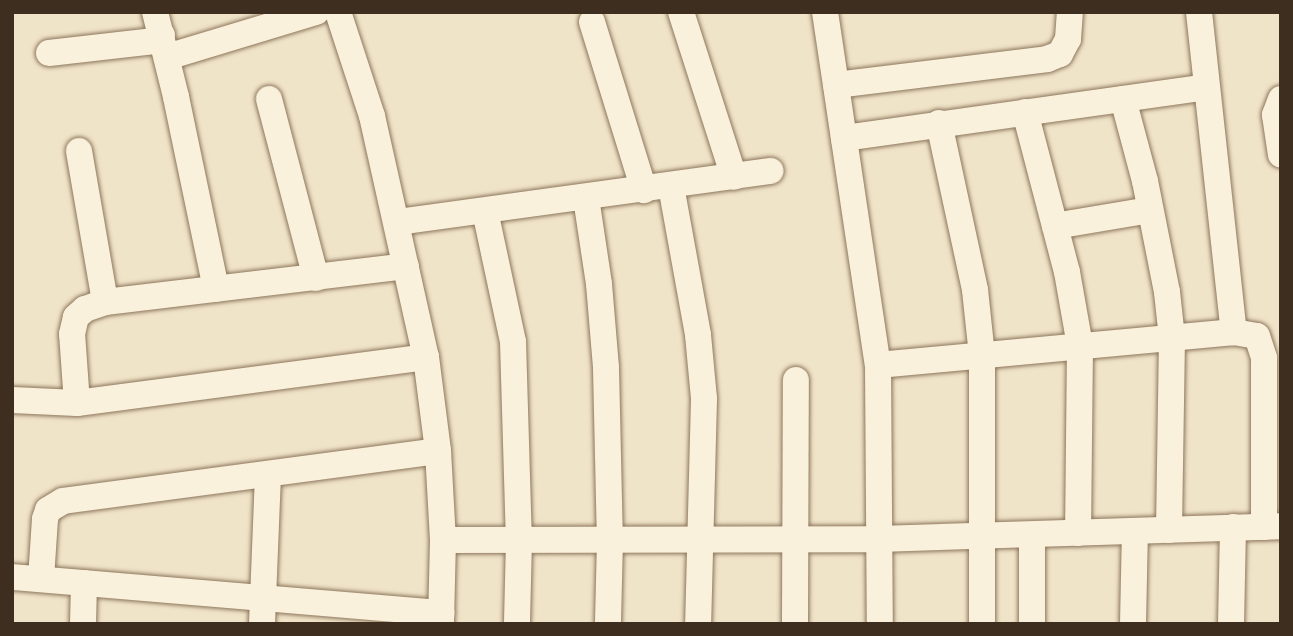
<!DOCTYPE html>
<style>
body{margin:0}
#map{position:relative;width:1293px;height:636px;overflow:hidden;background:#f0e4c8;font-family:Spectral,serif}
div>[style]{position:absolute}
.roads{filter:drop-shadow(0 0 2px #8d765c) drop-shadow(0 0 2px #8d765c)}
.minor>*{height:26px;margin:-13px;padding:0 13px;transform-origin:13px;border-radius:13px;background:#faf1dc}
span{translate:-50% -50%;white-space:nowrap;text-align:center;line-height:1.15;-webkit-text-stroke:7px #f7eed8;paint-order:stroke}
.frame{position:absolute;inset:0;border:14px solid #3d2e20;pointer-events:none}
</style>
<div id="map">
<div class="roads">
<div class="minor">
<div style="left:155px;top:12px;width:88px;rotate:76.1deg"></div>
<div style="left:176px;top:97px;width:196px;rotate:78.2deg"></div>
<div style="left:338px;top:12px;width:109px;rotate:71.9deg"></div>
<div style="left:372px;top:116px;width:247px;rotate:77.4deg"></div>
<div style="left:426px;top:357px;width:95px;rotate:82.7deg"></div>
<div style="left:438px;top:451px;width:89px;rotate:86.8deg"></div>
<div style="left:443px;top:540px;width:84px;rotate:91.4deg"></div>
<div style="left:681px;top:12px;width:173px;rotate:72.2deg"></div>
<div style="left:825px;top:12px;width:357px;rotate:81.5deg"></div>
<div style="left:878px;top:365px;width:259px;rotate:89.6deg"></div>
<div style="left:1199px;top:12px;width:322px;rotate:83.8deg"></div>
<div style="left:592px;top:22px;width:176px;rotate:72.8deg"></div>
<div style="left:49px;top:53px;width:106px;rotate:-6.5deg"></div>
<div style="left:154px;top:41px;width:10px;rotate:-37deg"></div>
<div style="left:167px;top:57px;width:156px;rotate:-16.8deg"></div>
<div style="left:836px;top:85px;width:213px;rotate:-7deg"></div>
<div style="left:1047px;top:59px;width:14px;rotate:-21deg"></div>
<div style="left:1060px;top:54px;width:17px;rotate:-62deg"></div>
<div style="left:1068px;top:39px;width:27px;rotate:-86deg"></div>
<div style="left:269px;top:99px;width:185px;rotate:75.3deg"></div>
<div style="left:1123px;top:99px;width:85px;rotate:75deg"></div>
<div style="left:1145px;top:181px;width:113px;rotate:78.8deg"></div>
<div style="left:1167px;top:292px;width:46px;rotate:83.8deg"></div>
<div style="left:1172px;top:338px;width:192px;rotate:90.9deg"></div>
<div style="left:1281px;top:99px;width:17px;rotate:111deg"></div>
<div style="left:1275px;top:115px;width:40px;rotate:81.5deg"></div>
<div style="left:1025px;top:112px;width:165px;rotate:75.3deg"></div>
<div style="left:1067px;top:272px;width:75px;rotate:80deg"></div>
<div style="left:1080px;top:346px;width:187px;rotate:90.6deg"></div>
<div style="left:939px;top:123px;width:171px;rotate:77.8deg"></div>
<div style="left:975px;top:290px;width:66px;rotate:83.9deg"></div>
<div style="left:982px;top:356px;width:268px;rotate:90deg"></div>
<div style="left:844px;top:138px;width:366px;rotate:-8deg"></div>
<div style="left:79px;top:151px;width:153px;rotate:80.2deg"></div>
<div style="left:671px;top:186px;width:151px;rotate:79.7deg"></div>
<div style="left:698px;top:335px;width:64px;rotate:84.6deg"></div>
<div style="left:704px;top:399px;width:225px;rotate:91.5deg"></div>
<div style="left:586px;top:198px;width:87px;rotate:81.4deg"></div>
<div style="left:599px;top:284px;width:84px;rotate:85.2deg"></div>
<div style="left:606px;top:368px;width:172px;rotate:88.7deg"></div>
<div style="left:610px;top:540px;width:84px;rotate:91.4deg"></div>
<div style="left:485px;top:211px;width:134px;rotate:77.9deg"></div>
<div style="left:513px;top:342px;width:198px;rotate:88.3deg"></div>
<div style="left:519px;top:540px;width:84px;rotate:91.4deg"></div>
<div style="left:397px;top:222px;width:377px;rotate:-7.8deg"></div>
<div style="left:1055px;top:226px;width:96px;rotate:-9.6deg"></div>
<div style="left:878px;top:365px;width:358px;rotate:-5.3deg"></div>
<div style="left:1234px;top:332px;width:23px;rotate:10deg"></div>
<div style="left:1257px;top:336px;width:23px;rotate:72deg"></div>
<div style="left:1264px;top:358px;width:169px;rotate:90deg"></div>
<div style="left:12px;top:400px;width:65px;rotate:2.6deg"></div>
<div style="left:77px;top:403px;width:352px;rotate:-7.5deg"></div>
<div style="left:77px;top:403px;width:69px;rotate:-94.1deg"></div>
<div style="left:72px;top:334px;width:17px;rotate:-77deg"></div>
<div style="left:76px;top:317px;width:12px;rotate:-42deg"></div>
<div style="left:85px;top:309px;width:21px;rotate:-19deg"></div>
<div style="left:105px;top:302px;width:303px;rotate:-6.8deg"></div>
<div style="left:443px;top:540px;width:435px;rotate:-0.1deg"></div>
<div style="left:878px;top:539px;width:403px;rotate:-1.8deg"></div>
<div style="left:12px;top:577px;width:431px;rotate:4.8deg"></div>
<div style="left:41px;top:579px;width:60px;rotate:-86.2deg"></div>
<div style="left:45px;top:519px;width:9px;rotate:-72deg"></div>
<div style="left:48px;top:510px;width:17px;rotate:-31deg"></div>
<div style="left:63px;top:501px;width:378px;rotate:-7.6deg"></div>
<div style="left:83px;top:624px;width:41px;rotate:-88.6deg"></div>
<div style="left:262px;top:624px;width:150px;rotate:-87.7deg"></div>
<div style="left:795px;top:624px;width:244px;rotate:-89.8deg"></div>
<div style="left:1032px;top:624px;width:89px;rotate:-90deg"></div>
<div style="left:1133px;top:624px;width:93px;rotate:-88.8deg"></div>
<div style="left:1231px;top:624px;width:97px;rotate:-88.8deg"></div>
</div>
</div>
<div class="frame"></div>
</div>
